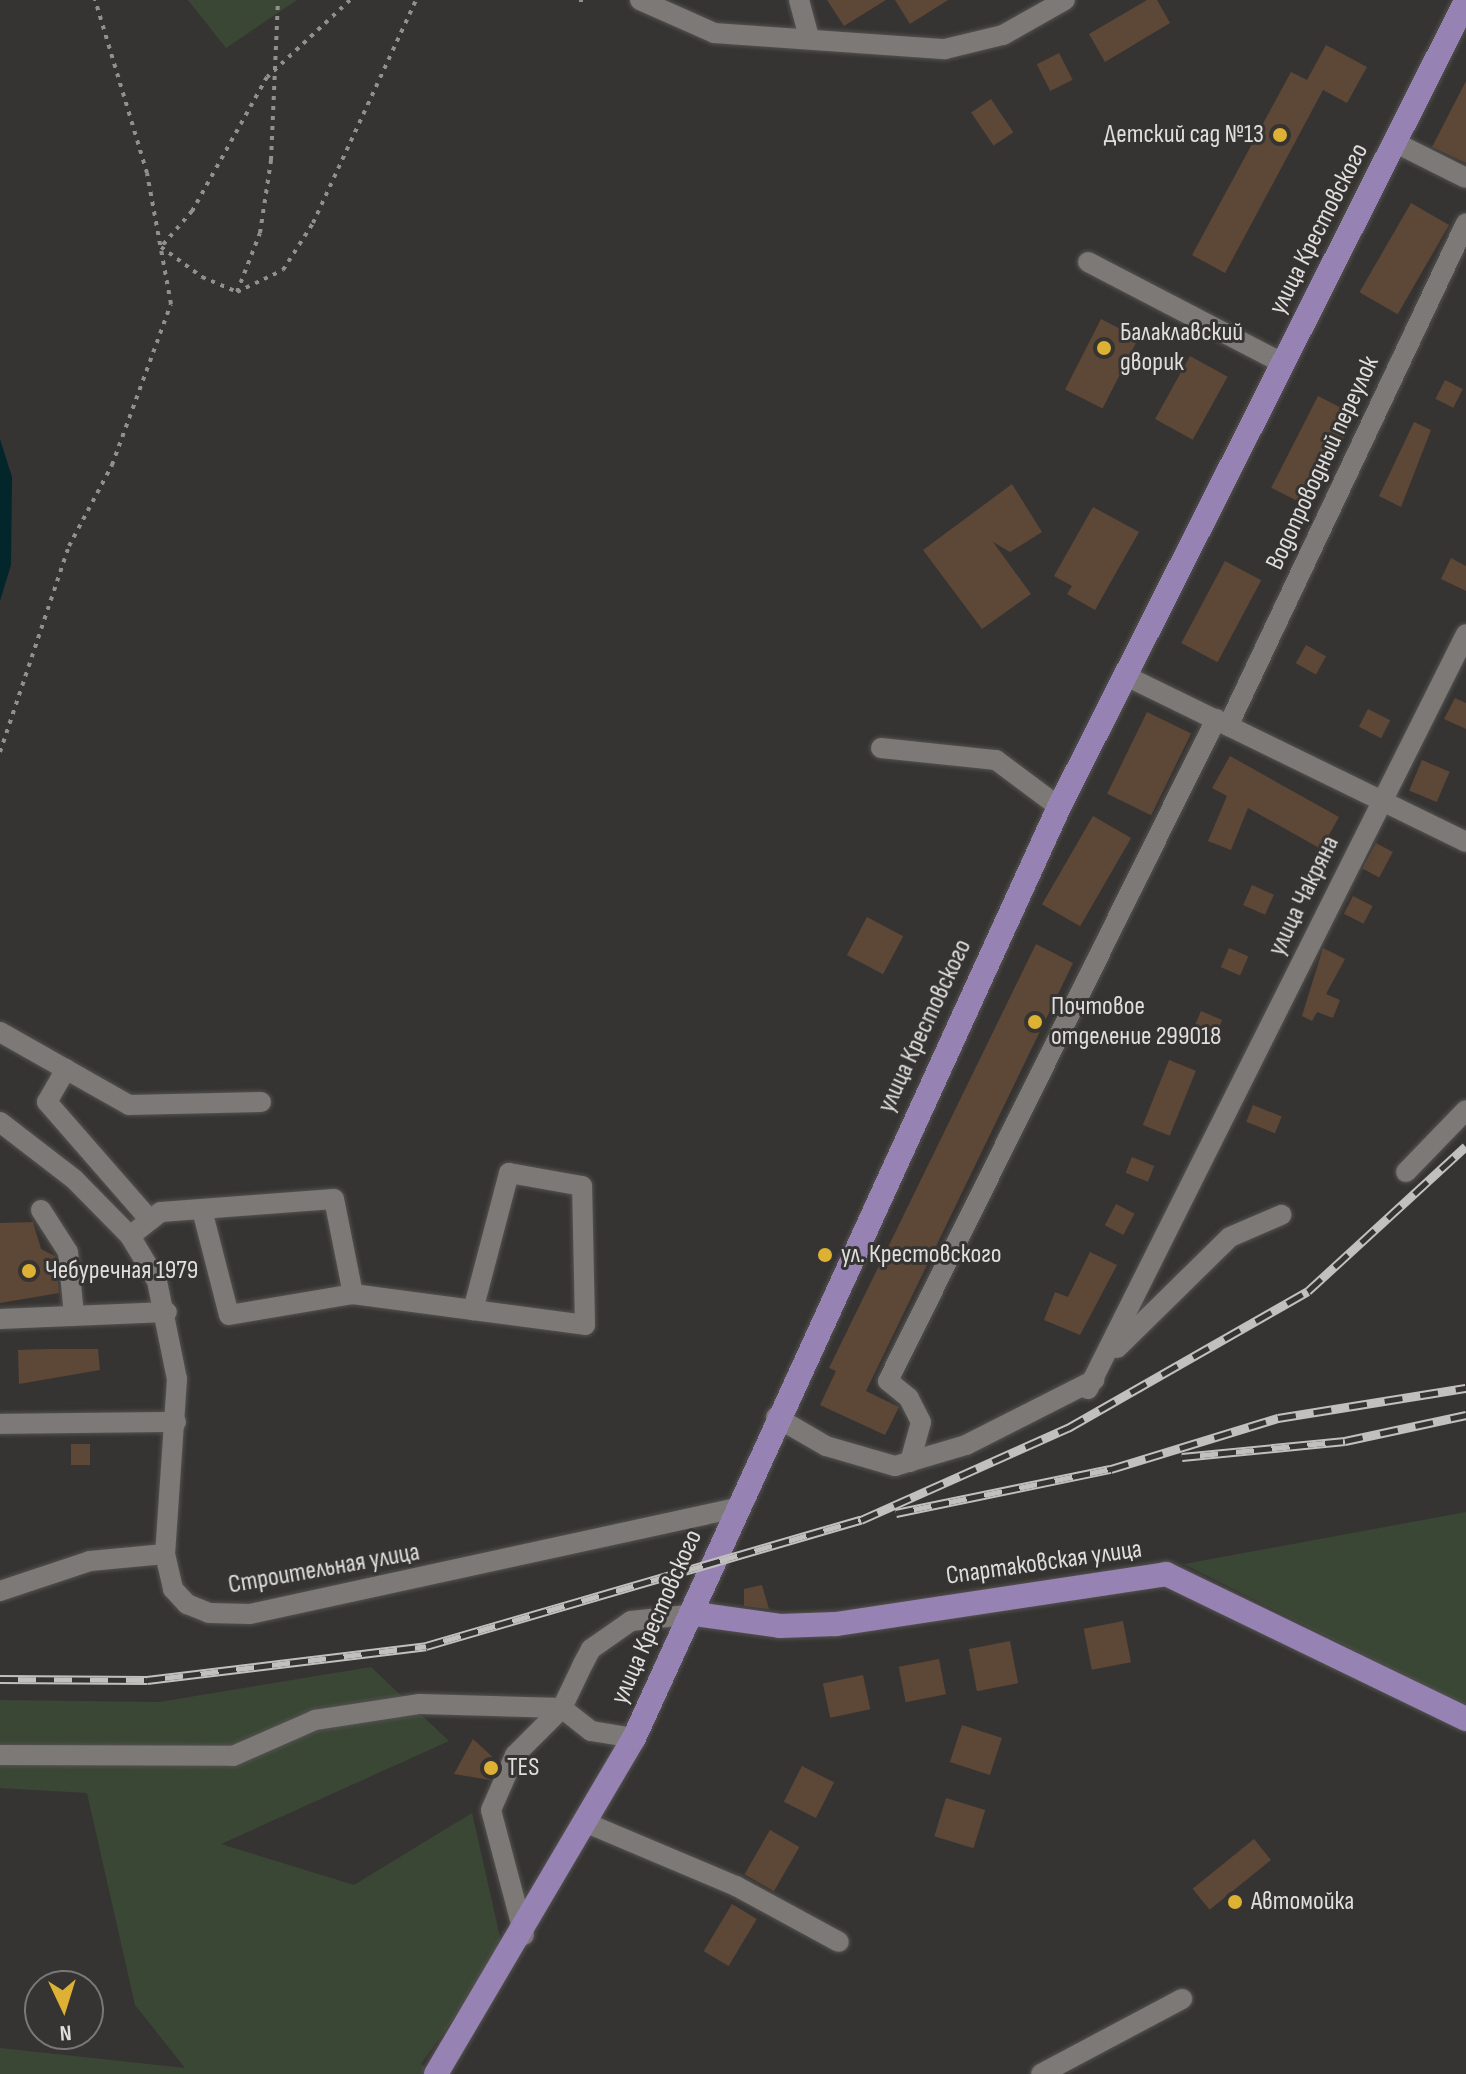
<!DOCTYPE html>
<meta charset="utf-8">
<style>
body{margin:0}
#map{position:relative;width:1466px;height:2074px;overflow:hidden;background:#363432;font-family:"Sofia Sans Condensed",sans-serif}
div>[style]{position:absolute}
.green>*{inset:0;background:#3a4735}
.water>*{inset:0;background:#02262a}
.building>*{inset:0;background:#5d4736;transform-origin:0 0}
.path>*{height:4px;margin-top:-2px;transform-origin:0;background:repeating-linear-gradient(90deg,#92908e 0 4px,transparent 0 10px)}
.roads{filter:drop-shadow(0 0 2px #545250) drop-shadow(0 0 2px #545250)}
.minor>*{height:20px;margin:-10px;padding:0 10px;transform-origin:10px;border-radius:10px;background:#7c7977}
.major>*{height:24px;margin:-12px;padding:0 12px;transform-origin:12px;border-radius:12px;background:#9683b3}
.rail>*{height:9px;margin-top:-4.5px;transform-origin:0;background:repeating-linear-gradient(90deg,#363432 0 18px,#c1c0be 0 36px);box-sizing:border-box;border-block:2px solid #c1c0be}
.dots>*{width:22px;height:22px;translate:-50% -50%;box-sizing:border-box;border:4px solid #363432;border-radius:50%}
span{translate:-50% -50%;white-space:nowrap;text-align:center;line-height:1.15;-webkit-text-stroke:6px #363432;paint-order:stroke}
.poi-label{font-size:26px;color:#dfdedc}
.right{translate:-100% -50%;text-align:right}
.left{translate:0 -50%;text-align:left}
.street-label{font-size:26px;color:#dfdedc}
.north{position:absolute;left:24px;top:1970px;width:80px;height:80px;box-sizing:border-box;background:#363432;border:2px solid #7a7876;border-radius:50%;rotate:176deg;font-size:22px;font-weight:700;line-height:32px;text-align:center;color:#dfdedc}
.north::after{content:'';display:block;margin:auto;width:28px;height:36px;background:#ddb133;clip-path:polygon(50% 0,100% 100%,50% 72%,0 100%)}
</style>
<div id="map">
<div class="green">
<div style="clip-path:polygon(188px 0,297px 0,226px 48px)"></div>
<div style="clip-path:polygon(1466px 1512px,1466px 1707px,1184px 1564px)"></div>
<div style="clip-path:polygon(371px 1667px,449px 1741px,221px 1844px,354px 1885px,472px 1813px,503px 1950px,421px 2064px,433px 2074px,0 2074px,0 2048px,185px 2068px,135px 2005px,87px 1793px,0 1788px,0 1700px,159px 1702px)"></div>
</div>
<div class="water">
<div style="clip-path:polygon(0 439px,12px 477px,11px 565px,0 601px)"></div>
</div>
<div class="building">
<div style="clip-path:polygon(827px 0,886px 0,844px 26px)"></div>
<div style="clip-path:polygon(895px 0,948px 0,910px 24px)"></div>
<div style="clip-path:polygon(1147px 0,1157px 0,1170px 23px,1105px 62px,1089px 34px)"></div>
<div style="clip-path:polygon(1326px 45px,1367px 67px,1347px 103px,1323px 90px,1225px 273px,1192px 255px,1291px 72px,1307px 80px)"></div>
<div style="left:1059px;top:53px;width:30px;height:25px;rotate:63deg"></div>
<div style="clip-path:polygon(1466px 81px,1466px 163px,1432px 147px)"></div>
<div style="left:991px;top:99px;width:40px;height:24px;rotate:56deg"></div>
<div style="left:1411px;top:203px;width:44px;height:103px;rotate:30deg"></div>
<div style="left:1101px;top:319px;width:42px;height:79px;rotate:27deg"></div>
<div style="left:1190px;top:356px;width:43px;height:72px;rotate:29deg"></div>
<div style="left:1445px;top:380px;width:20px;height:21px;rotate:27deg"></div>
<div style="left:1318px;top:396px;width:42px;height:103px;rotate:27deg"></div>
<div style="clip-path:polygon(1414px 422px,1431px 430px,1401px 507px,1379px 496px)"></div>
<div style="clip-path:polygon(1012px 484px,1042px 532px,1010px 552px,993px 542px,1031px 594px,982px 629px,923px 550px)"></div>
<div style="clip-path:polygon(1093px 507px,1139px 532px,1095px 610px,1067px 594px,1072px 586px,1054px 576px)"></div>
<div style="clip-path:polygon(1451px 558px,1466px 566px,1466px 591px,1441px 579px)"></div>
<div style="left:1225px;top:561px;width:41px;height:93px;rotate:28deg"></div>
<div style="left:1306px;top:645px;width:23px;height:21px;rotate:29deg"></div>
<div style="clip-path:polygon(1455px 698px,1466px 703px,1466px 729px,1444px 719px)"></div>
<div style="left:1368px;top:709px;width:25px;height:20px;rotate:27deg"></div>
<div style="left:1147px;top:712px;width:49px;height:91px;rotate:26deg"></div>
<div style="clip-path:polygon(1230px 756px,1339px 817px,1321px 849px,1248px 808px,1231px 850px,1208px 841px,1227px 796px,1212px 788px)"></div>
<div style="left:1422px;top:760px;width:30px;height:33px;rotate:23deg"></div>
<div style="left:1093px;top:816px;width:44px;height:102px;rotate:30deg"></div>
<div style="left:1376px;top:843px;width:19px;height:29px;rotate:28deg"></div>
<div style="left:1252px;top:885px;width:24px;height:22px;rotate:24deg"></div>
<div style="left:1353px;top:896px;width:22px;height:20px;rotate:27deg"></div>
<div style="left:867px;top:917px;width:41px;height:43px;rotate:28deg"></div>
<div style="clip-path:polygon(1036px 944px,1073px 963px,866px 1391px,899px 1407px,885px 1435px,820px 1405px,836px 1371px,829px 1368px)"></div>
<div style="left:1229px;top:948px;width:21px;height:21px;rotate:23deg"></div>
<div style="clip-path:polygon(1323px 948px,1345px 959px,1326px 994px,1340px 1000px,1333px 1018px,1317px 1012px,1312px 1021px,1302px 1016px)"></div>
<div style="left:1201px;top:1011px;width:23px;height:22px;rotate:23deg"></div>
<div style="left:1169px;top:1060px;width:29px;height:70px;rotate:22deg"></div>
<div style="left:1253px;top:1105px;width:31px;height:18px;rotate:22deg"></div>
<div style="left:1132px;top:1157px;width:24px;height:17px;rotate:22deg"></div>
<div style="left:1116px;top:1204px;width:21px;height:24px;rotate:28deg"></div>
<div style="clip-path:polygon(33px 1222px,41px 1249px,55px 1256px,59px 1293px,0 1303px,0 1223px)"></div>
<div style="clip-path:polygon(1090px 1252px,1117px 1265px,1080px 1335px,1044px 1320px,1055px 1292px,1068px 1297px)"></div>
<div style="clip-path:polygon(47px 1349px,98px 1349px,100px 1370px,19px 1384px,18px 1350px)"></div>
<div style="left:71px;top:1444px;width:19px;height:21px"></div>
<div style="clip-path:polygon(762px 1585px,769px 1609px,744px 1606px,744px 1589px)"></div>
<div style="left:1123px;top:1621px;width:42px;height:40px;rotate:79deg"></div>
<div style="left:1010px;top:1641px;width:43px;height:42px;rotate:79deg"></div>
<div style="left:939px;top:1659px;width:36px;height:41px;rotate:79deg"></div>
<div style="left:863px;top:1675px;width:35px;height:41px;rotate:78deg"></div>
<div style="left:962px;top:1725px;width:42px;height:39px;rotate:18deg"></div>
<div style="clip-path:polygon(473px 1739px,498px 1762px,490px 1780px,454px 1774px)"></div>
<div style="left:802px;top:1766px;width:36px;height:40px;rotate:27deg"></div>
<div style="left:946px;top:1798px;width:41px;height:40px;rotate:17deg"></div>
<div style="left:770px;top:1830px;width:34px;height:51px;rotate:30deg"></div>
<div style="left:1254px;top:1839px;width:27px;height:79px;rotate:51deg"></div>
<div style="left:732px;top:1904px;width:29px;height:55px;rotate:31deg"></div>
</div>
<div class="path">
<div style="left:350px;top:0;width:113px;rotate:137.1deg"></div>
<div style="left:267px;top:77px;width:154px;rotate:119.2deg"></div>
<div style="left:192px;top:211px;width:48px;rotate:130.7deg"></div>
<div style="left:161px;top:247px;width:51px;rotate:36.2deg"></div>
<div style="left:202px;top:277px;width:38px;rotate:23deg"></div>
<div style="left:237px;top:292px;width:51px;rotate:-25.6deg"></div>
<div style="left:283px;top:270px;width:56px;rotate:-57.4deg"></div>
<div style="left:313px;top:223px;width:246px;rotate:-65.2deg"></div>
<div style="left:579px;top:0;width:6px"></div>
<div style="left:237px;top:292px;width:63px;rotate:-68.7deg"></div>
<div style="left:260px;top:233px;width:74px;rotate:-81.4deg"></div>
<div style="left:271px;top:160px;width:160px;rotate:-87.5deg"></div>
<div style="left:0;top:752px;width:217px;rotate:-71.5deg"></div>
<div style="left:69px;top:546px;width:92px;rotate:-62deg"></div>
<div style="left:112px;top:465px;width:171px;rotate:-69.9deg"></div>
<div style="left:171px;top:304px;width:133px;rotate:-100.4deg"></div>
<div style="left:147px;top:173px;width:181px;rotate:-106.7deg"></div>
</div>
<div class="roads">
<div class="minor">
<div style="left:640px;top:0;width:81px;rotate:24deg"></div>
<div style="left:714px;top:33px;width:232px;rotate:4deg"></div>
<div style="left:945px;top:49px;width:60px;rotate:-13.6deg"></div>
<div style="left:1003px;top:35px;width:71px;rotate:-29.4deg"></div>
<div style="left:799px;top:0;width:38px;rotate:75deg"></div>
<div style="left:1394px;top:142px;width:80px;rotate:26.6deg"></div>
<div style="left:1088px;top:262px;width:219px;rotate:27.5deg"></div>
<div style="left:1124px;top:675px;width:381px;rotate:26deg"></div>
<div style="left:1228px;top:726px;width:556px;rotate:-64.68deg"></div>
<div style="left:881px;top:748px;width:116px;rotate:6deg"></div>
<div style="left:996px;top:760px;width:79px;rotate:36.7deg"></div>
<div style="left:0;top:1032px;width:148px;rotate:29.5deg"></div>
<div style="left:129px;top:1105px;width:132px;rotate:-1.3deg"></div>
<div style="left:66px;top:1069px;width:38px;rotate:120deg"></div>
<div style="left:47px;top:1102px;width:157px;rotate:48.9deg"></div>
<div style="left:0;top:1122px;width:93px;rotate:37.6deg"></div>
<div style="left:74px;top:1179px;width:80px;rotate:45.5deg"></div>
<div style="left:130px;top:1236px;width:52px;rotate:59deg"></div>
<div style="left:157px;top:1281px;width:100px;rotate:78.5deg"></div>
<div style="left:177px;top:1379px;width:175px;rotate:93.9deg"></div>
<div style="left:165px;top:1554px;width:36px;rotate:77deg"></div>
<div style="left:173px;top:1589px;width:21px;rotate:47deg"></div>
<div style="left:187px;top:1604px;width:24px;rotate:22deg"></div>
<div style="left:209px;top:1613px;width:41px;rotate:1.4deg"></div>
<div style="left:250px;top:1614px;width:494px;rotate:-12.3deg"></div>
<div style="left:1406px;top:1172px;width:86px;rotate:-45.9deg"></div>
<div style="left:41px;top:1210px;width:50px;rotate:57.3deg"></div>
<div style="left:68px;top:1252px;width:64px;rotate:84.6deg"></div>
<div style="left:202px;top:1210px;width:108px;rotate:75.6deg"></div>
<div style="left:229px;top:1315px;width:126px;rotate:-9.6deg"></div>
<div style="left:130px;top:1236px;width:39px;rotate:-38deg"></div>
<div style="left:161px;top:1212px;width:173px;rotate:-4.3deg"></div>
<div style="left:334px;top:1199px;width:97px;rotate:78.7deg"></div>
<div style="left:353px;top:1294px;width:121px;rotate:7.6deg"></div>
<div style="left:473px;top:1310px;width:113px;rotate:7.6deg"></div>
<div style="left:585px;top:1325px;width:139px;rotate:-91.2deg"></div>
<div style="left:582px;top:1186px;width:74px;rotate:-169.9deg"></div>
<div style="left:509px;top:1173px;width:142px;rotate:104.7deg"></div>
<div style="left:0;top:1319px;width:167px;rotate:-2.4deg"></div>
<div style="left:1117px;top:1348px;width:158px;rotate:-44.5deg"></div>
<div style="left:1230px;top:1237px;width:56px;rotate:-23.3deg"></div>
<div style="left:1088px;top:1389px;width:844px;rotate:-63.4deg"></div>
<div style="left:776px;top:1417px;width:58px;rotate:30.1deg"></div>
<div style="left:826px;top:1446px;width:72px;rotate:16.2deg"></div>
<div style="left:895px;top:1466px;width:74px;rotate:-16.5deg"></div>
<div style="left:966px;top:1445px;width:144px;rotate:-26.9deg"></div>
<div style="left:0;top:1424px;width:176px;rotate:-0.7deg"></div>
<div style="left:910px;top:1462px;width:41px;rotate:-74.6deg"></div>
<div style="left:921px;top:1422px;width:27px;rotate:-117deg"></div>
<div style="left:909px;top:1398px;width:27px;rotate:-141deg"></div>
<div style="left:888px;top:1381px;width:739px;rotate:-63.64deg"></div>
<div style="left:0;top:1591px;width:95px;rotate:-18.4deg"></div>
<div style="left:90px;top:1561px;width:75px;rotate:-5.3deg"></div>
<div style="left:634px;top:1738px;width:44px;rotate:-170.8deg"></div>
<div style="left:591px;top:1731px;width:37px;rotate:-142deg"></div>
<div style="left:562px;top:1708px;width:49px;rotate:-64.5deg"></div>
<div style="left:583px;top:1664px;width:17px;rotate:-62deg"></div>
<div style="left:591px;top:1649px;width:49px;rotate:-35deg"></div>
<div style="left:631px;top:1621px;width:64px;rotate:-6.2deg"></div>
<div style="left:0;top:1755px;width:233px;rotate:0.2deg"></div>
<div style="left:233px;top:1756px;width:90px;rotate:-23.7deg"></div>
<div style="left:315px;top:1720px;width:106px;rotate:-8.7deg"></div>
<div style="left:420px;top:1704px;width:142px;rotate:1.6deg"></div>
<div style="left:589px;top:1824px;width:160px;rotate:22.9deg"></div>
<div style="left:736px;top:1886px;width:117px;rotate:28.5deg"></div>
<div style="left:524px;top:1935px;width:129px;rotate:-104.8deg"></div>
<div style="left:491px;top:1810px;width:60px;rotate:-66.4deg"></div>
<div style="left:515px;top:1755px;width:66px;rotate:-45deg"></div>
<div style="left:1041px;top:2074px;width:160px;rotate:-28deg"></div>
</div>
<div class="major">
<div style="left:695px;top:1614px;width:86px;rotate:8deg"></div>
<div style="left:780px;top:1626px;width:56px;rotate:-2deg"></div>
<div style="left:836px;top:1624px;width:334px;rotate:-8.6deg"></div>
<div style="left:1166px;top:1574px;width:333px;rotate:25.8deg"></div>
<div style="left:436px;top:2074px;width:390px;rotate:-59.5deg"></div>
<div style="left:634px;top:1738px;width:1023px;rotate:-65.46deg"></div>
<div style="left:1059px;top:807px;width:903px;rotate:-63.21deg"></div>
</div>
</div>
<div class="rail">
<div style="left:1182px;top:1457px;width:164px;rotate:-5.6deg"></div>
<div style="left:1345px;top:1441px;width:124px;rotate:-12.1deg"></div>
<div style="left:896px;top:1513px;width:219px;rotate:-11.6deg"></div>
<div style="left:1111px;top:1469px;width:175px;rotate:-17deg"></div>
<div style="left:1278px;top:1418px;width:190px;rotate:-9.1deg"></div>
<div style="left:0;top:1679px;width:147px;rotate:0.4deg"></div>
<div style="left:147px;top:1680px;width:281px;rotate:-6.9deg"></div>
<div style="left:426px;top:1646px;width:453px;rotate:-16.2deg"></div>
<div style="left:861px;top:1520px;width:227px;rotate:-24deg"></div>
<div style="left:1068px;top:1428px;width:276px;rotate:-29.7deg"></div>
<div style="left:1308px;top:1291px;width:214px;rotate:-42.5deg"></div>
</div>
<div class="dots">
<div style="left:1280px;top:135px;background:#ddb133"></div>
<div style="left:1104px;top:348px;background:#ddb133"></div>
<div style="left:1035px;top:1022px;background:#ddb133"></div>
<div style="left:825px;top:1255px;background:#ddb133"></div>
<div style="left:29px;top:1271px;background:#ddb133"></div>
<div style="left:491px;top:1768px;background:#ddb133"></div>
<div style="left:1235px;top:1902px;background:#ddb133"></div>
</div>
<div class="poi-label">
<span class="right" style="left:1264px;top:135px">Детский сад №13</span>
<span class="left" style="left:1120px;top:348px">Балаклавский<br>дворик</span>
<span class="left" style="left:1051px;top:1022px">Почтовое<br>отделение 299018</span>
<span class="left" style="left:841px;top:1255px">ул. Крестовского</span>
<span class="left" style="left:45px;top:1271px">Чебуречная 1979</span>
<span class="left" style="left:507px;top:1768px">TES</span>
<span class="left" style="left:1251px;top:1902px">Автомойка</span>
</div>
<div class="street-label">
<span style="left:1319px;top:229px;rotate:-63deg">улица Крестовского</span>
<span style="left:1323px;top:463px;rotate:-65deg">Водопроводный переулок</span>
<span style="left:1304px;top:896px;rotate:-64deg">улица Чакряна</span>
<span style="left:925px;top:1026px;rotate:-65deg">улица Крестовского</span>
<span style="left:1044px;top:1563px;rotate:-8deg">Спартаковская улица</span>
<span style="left:324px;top:1569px;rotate:-10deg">Строительная улица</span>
<span style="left:657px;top:1617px;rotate:-66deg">улица Крестовского</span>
</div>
<div class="north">N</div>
</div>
